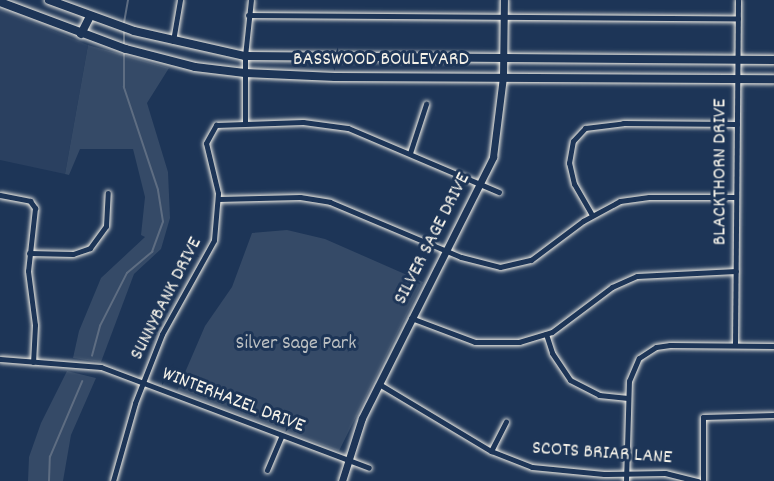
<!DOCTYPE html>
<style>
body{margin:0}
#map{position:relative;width:774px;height:481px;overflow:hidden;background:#1d3557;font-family:Dekko,sans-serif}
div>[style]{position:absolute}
.built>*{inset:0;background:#2a4060}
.green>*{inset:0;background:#354a67}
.stream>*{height:1.5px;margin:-0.75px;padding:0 0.75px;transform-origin:0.75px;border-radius:0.75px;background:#5e6d82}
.roads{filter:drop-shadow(0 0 2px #f4f1e8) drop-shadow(0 0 2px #f4f1e8)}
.minor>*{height:5px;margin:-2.5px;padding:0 2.5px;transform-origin:2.5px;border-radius:2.5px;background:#1d3557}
.tertiary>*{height:7px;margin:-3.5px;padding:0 3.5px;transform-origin:3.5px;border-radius:3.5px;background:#1d3557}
.secondary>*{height:8px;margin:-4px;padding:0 4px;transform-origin:4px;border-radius:4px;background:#1d3557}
span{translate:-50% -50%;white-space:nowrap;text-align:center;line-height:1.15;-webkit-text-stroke:6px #1d3557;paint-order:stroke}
.street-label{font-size:20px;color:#f4f1e8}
.park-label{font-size:20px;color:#bbbfc1}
</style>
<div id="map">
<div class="built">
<div style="clip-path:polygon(0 9px,88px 45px,65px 174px,0 160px)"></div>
</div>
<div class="green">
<div style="clip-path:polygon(88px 45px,169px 68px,147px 103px,168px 172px,170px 218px,161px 249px,134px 274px,101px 362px,73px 358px,79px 331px,101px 278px,145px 237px,141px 235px,145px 197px,133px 149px,80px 149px,69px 175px,65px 174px)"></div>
<div style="clip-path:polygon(287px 230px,325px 239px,423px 282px,339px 451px,177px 391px,205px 326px,232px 287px,252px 233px)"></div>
<div style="clip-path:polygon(67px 371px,96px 378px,71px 435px,63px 481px,28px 481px,29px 457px,41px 423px)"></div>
</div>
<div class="stream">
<div style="left:124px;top:23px;width:23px;rotate:-80deg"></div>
<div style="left:124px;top:44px;width:13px;rotate:-90deg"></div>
<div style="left:92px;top:356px;width:31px;rotate:-75deg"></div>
<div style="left:100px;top:326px;width:59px;rotate:-63deg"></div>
<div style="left:127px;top:273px;width:33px;rotate:-40deg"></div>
<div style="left:152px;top:252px;width:32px;rotate:-70deg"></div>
<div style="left:163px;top:222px;width:32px;rotate:-99deg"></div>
<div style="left:158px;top:190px;width:108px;rotate:-108.4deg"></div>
<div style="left:124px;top:88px;width:36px;rotate:-90deg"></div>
<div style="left:49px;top:481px;width:24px;rotate:-88deg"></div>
<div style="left:50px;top:457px;width:82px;rotate:-66.9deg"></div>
</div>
<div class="roads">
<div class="minor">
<div style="left:248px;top:15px;width:490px;rotate:0.4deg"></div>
<div style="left:173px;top:41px;width:42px;rotate:-80.3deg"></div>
<div style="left:245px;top:123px;width:67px;rotate:-90deg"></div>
<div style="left:245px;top:56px;width:56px;rotate:-83.9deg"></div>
<div style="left:410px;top:153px;width:52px;rotate:-71.9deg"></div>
<div style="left:0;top:195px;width:31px;rotate:11deg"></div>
<div style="left:30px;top:201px;width:9px;rotate:54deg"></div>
<div style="left:35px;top:208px;width:63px;rotate:96.3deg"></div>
<div style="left:28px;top:271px;width:54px;rotate:82.6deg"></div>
<div style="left:35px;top:325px;width:37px;rotate:93deg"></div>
<div style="left:218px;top:199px;width:82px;rotate:-1.4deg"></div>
<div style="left:300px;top:197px;width:30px;rotate:9deg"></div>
<div style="left:330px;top:202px;width:142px;rotate:22.8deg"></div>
<div style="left:461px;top:257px;width:40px;rotate:14.4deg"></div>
<div style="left:500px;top:267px;width:32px;rotate:-13deg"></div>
<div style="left:531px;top:260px;width:65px;rotate:-36.9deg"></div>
<div style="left:583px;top:221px;width:42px;rotate:-28.4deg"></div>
<div style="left:620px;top:201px;width:29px;rotate:-8deg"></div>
<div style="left:649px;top:197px;width:87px"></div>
<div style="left:592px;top:215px;width:36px;rotate:-120deg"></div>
<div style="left:574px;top:184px;width:22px;rotate:-103deg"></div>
<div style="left:569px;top:163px;width:22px;rotate:-80deg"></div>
<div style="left:573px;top:141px;width:18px;rotate:-47deg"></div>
<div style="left:585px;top:128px;width:38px;rotate:-7deg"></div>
<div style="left:623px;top:123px;width:114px;rotate:0.5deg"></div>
<div style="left:29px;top:253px;width:44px;rotate:1.3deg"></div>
<div style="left:73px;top:254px;width:18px;rotate:-19deg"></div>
<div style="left:90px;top:248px;width:27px;rotate:-54deg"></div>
<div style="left:106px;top:226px;width:33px;rotate:-87deg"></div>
<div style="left:411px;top:318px;width:68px;rotate:20.6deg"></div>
<div style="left:475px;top:342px;width:44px"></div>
<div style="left:519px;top:342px;width:34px;rotate:-17deg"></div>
<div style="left:552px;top:332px;width:75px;rotate:-36.9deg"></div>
<div style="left:612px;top:287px;width:27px;rotate:-24deg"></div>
<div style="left:637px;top:276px;width:99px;rotate:-2.9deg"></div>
<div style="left:546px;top:334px;width:20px;rotate:72deg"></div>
<div style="left:552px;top:353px;width:32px;rotate:56deg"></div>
<div style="left:570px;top:380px;width:33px;rotate:27deg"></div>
<div style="left:599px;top:395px;width:29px;rotate:6deg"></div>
<div style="left:735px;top:345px;width:345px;rotate:-89.5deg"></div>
<div style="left:0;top:359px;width:101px;rotate:4.5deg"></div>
<div style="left:101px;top:367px;width:286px;rotate:20.6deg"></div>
<div style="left:379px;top:384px;width:131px;rotate:30.9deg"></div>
<div style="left:491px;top:451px;width:44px;rotate:21.3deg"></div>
<div style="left:532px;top:467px;width:72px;rotate:5.6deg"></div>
<div style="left:604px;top:474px;width:61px;rotate:-0.9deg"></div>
<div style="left:665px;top:473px;width:34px;rotate:14deg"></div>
<div style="left:491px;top:451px;width:33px;rotate:-63deg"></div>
<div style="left:267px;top:470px;width:36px;rotate:-67deg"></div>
<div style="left:113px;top:481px;width:81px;rotate:-74.2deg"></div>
<div style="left:135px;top:403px;width:74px;rotate:-68.6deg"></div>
<div style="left:162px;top:334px;width:107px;rotate:-61deg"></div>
<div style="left:214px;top:240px;width:47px;rotate:-85.1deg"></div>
<div style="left:218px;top:193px;width:51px;rotate:-103.5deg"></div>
<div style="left:206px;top:143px;width:21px;rotate:-61deg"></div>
<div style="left:216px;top:125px;width:87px;rotate:-2deg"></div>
<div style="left:303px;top:122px;width:45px;rotate:7.6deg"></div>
<div style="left:348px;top:128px;width:164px;rotate:23deg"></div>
<div style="left:626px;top:481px;width:100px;rotate:-88.3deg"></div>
<div style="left:629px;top:381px;width:25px;rotate:-67deg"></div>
<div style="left:639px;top:358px;width:20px;rotate:-33deg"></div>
<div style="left:656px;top:347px;width:14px;rotate:-8deg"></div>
<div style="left:670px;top:345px;width:104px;rotate:0.6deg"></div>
<div style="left:703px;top:481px;width:64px;rotate:-90deg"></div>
<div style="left:703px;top:417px;width:71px;rotate:-1.6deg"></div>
</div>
<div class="tertiary">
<div style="left:342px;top:481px;width:66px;rotate:-72.4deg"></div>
<div style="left:362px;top:418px;width:292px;rotate:-63.3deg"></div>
<div style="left:493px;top:157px;width:81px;rotate:-82.9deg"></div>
<div style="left:503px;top:77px;width:77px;rotate:-89.3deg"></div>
</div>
<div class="secondary">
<div style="left:49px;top:0;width:90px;rotate:20deg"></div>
<div style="left:134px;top:31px;width:114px;rotate:12.7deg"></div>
<div style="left:245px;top:56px;width:529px;rotate:0.43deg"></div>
<div style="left:0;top:2px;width:134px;rotate:20.5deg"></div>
<div style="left:126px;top:49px;width:71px;rotate:14.6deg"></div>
<div style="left:195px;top:67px;width:50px;rotate:6.8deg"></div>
<div style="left:245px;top:73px;width:90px;rotate:2.5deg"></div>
<div style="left:335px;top:77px;width:439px;rotate:0.3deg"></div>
<div style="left:81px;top:34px;width:20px;rotate:-63deg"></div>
</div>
</div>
<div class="street-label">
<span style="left:381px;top:60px">BASSWOOD BOULEVARD</span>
<span style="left:721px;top:172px;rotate:-90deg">BLACKTHORN DRIVE</span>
<span style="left:433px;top:239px;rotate:-63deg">SILVER SAGE DRIVE</span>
<span style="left:167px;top:299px;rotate:-63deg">SUNNYBANK DRIVE</span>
<span style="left:233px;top:401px;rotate:21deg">WINTERHAZEL DRIVE</span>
<span style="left:602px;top:454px;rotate:4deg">SCOTS BRIAR LANE</span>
</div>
<div class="park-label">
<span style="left:296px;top:344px">Silver Sage Park</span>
</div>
</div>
